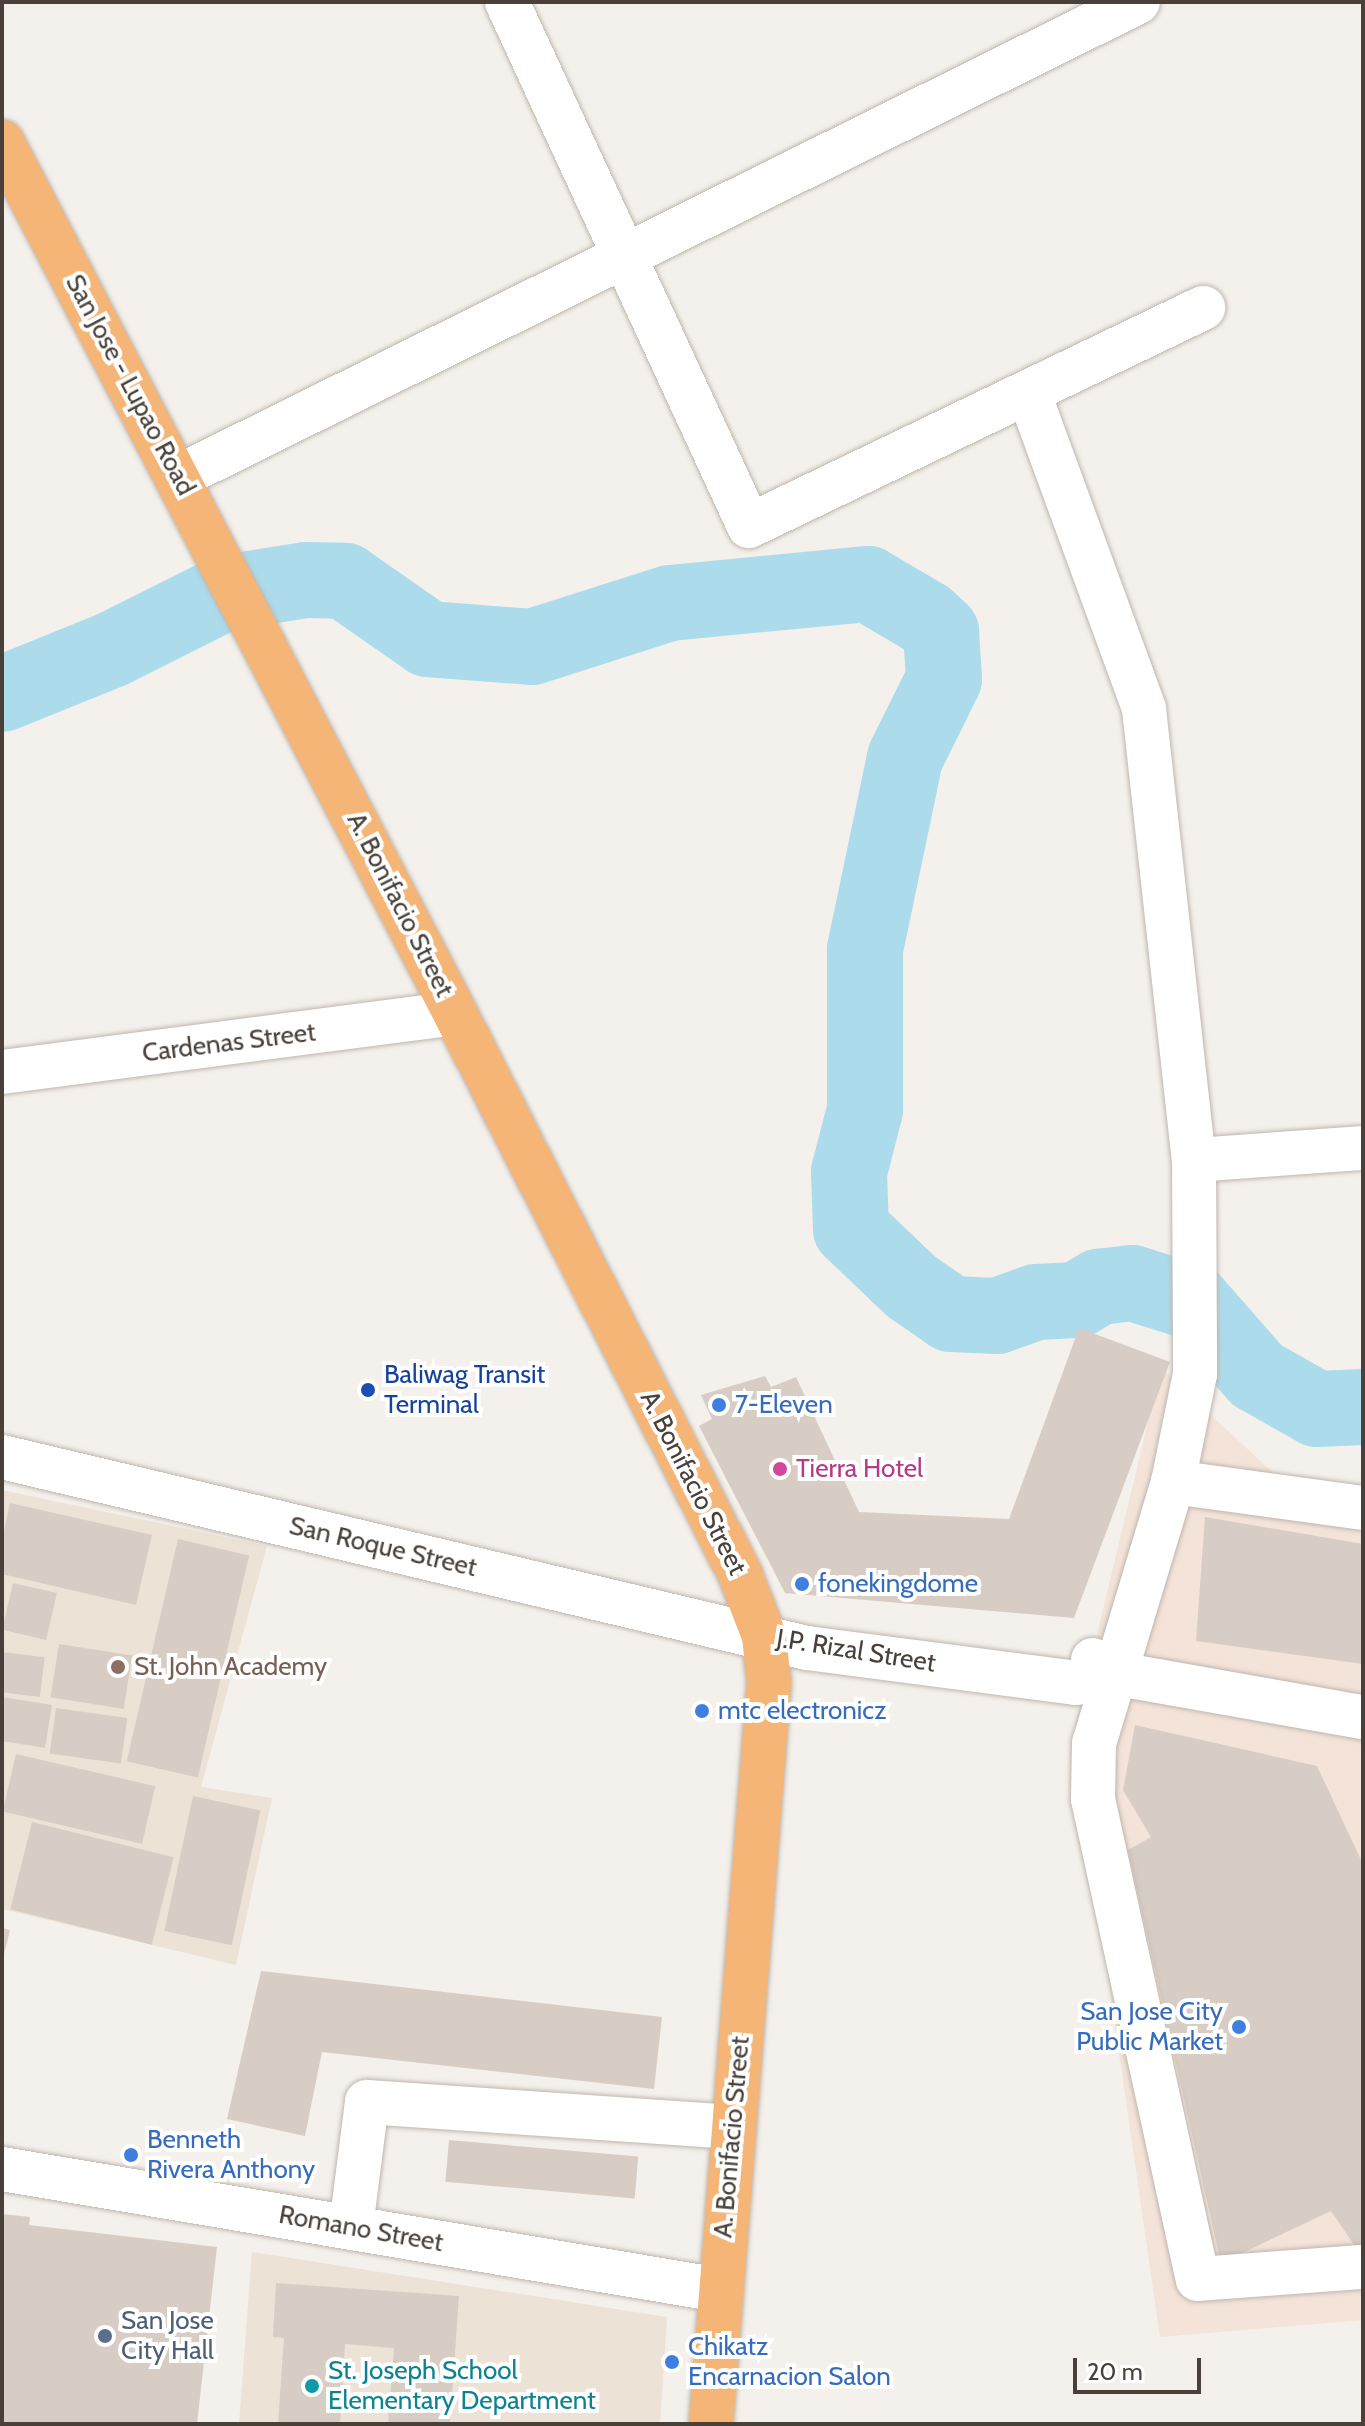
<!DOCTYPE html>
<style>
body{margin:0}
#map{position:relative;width:1365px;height:2426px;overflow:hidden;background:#f4f0eb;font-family:Cabin,sans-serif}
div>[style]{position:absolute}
.commercial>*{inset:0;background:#f4e3d8}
.education>*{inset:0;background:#ece2d6}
.river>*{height:76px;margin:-38px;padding:0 38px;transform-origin:38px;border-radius:38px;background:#acdcec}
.building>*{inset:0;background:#d8cdc4;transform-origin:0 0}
.roads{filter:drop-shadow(0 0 2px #bfb6ae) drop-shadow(0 0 2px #bfb6ae)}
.minor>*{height:44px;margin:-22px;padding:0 22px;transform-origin:22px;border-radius:22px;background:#fff}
.highway>*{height:44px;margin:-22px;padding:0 22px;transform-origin:22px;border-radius:22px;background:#f4b576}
.dots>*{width:22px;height:22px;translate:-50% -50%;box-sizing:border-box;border:4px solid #fff;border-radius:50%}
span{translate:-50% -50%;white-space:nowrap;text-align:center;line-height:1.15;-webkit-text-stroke:8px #fff;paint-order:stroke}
.street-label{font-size:26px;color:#484039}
.transit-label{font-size:26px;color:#164399}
.left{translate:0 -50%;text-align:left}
.shop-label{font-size:26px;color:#366cbe}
.right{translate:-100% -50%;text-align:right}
.hotel-label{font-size:26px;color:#b23c85}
.education-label{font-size:26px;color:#785e54}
.service-label{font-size:26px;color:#4e5e75}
.culture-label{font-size:26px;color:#0d838f}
.frame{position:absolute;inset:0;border:4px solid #484039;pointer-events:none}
.scale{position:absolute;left:1073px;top:2358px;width:128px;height:36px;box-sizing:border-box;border:4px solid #484039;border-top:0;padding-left:10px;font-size:24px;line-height:28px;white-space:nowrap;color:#484039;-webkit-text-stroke:6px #fff;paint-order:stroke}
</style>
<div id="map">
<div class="commercial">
<div style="clip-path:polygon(1161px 1368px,1274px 1474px,1363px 1492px,1363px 2320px,1160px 2337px,1073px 1734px)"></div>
</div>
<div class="education">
<div style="clip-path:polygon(2px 1490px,267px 1546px,201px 1787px,272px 1798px,236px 1965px,2px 1909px)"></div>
<div style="clip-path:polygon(252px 2252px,667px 2317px,660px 2424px,239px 2424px)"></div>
</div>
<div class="river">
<div style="left:2px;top:694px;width:118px;rotate:-22deg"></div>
<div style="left:111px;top:650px;width:127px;rotate:-26.6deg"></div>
<div style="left:225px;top:593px;width:82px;rotate:-9.1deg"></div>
<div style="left:306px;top:580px;width:39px;rotate:1deg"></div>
<div style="left:345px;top:581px;width:101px;rotate:34.9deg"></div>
<div style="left:428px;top:639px;width:104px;rotate:4.4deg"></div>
<div style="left:532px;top:647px;width:145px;rotate:-17.7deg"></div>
<div style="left:670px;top:603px;width:199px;rotate:-5.5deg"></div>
<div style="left:868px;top:584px;width:67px;rotate:30.4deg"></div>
<div style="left:926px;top:618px;width:21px;rotate:43deg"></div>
<div style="left:941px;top:632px;width:47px;rotate:86.3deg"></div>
<div style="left:944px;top:679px;width:88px;rotate:116.3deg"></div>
<div style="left:905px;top:758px;width:196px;rotate:101.8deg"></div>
<div style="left:865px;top:950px;width:160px;rotate:90deg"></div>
<div style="left:865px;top:1110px;width:64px;rotate:104.5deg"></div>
<div style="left:849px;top:1172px;width:57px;rotate:88deg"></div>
<div style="left:851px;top:1229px;width:84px;rotate:43.6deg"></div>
<div style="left:912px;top:1287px;width:47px;rotate:34.7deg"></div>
<div style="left:951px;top:1314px;width:46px;rotate:2.5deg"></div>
<div style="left:997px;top:1316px;width:41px;rotate:-19.7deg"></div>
<div style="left:1036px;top:1302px;width:41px;rotate:-2.8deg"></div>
<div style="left:1077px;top:1300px;width:26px;rotate:-31deg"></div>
<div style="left:1099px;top:1287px;width:33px;rotate:-7deg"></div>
<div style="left:1132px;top:1283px;width:64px;rotate:17.3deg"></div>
<div style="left:1193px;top:1302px;width:97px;rotate:48.8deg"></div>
<div style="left:1257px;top:1375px;width:69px;rotate:29.5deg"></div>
<div style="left:1317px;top:1409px;width:46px;rotate:-2.5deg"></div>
</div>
<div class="building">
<div style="clip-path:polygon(1079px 1328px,1170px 1362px,1074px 1618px,785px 1593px,699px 1426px,712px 1419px,701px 1395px,765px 1376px,771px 1387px,796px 1377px,859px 1512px,1009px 1519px)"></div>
<div style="clip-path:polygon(10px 1503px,152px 1535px,136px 1605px,2px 1574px,2px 1540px)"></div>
<div style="clip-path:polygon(1205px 1517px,1363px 1544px,1363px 1664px,1196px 1641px)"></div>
<div style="left:178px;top:1539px;width:73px;height:228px;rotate:13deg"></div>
<div style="left:13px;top:1583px;width:45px;height:48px;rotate:13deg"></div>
<div style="left:59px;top:1644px;width:74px;height:54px;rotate:9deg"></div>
<div style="left:2px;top:1652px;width:43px;height:40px;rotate:7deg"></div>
<div style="clip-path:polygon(2px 1697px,52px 1705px,45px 1748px,2px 1741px)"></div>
<div style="left:56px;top:1708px;width:72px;height:46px;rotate:8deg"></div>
<div style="clip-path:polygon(1135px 1725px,1317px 1766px,1363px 1864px,1363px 2258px,1331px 2211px,1221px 2263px,1128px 1850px,1151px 1837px,1123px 1790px)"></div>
<div style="left:16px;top:1754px;width:143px;height:59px;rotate:13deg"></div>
<div style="left:193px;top:1796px;width:69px;height:138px;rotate:12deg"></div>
<div style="left:32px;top:1822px;width:146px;height:90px;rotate:14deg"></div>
<div style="clip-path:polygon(2px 1928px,10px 1930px,3px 1958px,2px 1958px)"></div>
<div style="clip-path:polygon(261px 1971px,662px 2017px,654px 2089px,322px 2052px,305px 2136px,227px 2119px)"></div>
<div style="left:449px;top:2140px;width:190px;height:42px;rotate:5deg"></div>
<div style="clip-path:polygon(2px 2214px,30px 2217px,29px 2225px,217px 2247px,197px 2424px,2px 2424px)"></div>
<div style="clip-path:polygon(276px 2283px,459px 2296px,450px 2424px,388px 2424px,394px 2348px,345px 2344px,340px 2424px,278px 2424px,284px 2338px,273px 2337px)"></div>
</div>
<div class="roads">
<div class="minor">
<div style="left:507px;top:2px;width:577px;rotate:65.21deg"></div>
<div style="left:749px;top:526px;width:504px;rotate:-25.65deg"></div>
<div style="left:1029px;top:394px;width:335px;rotate:69.9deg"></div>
<div style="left:1144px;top:709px;width:454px;rotate:83.7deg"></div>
<div style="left:1194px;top:1160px;width:214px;rotate:89.7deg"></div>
<div style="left:1195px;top:1374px;width:110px;rotate:101.5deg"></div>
<div style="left:1173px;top:1482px;width:273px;rotate:106.8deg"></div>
<div style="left:1094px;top:1743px;width:56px;rotate:91deg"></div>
<div style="left:1093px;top:1799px;width:491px;rotate:77.7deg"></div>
<div style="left:1198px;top:2279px;width:165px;rotate:-4.2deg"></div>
<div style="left:178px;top:477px;width:1071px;rotate:-26.33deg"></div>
<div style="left:2px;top:1072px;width:457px;rotate:-7.4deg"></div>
<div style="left:1194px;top:1160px;width:169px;rotate:-4.1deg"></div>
<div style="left:2px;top:1457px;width:827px;rotate:13.35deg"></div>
<div style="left:807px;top:1648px;width:271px;rotate:7.4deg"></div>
<div style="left:1076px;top:1683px;width:43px;rotate:-12.1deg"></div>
<div style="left:1173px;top:1482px;width:192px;rotate:7.8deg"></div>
<div style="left:1093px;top:1660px;width:29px;rotate:29deg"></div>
<div style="left:1118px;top:1674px;width:249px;rotate:10deg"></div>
<div style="left:2px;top:2169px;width:728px;rotate:9.57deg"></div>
<div style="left:351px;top:2227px;width:126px;rotate:-82.7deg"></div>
<div style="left:367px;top:2102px;width:367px;rotate:3.9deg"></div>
</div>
<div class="highway">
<div style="left:2px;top:142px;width:982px;rotate:62.52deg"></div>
<div style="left:455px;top:1013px;width:629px;rotate:63.07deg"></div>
<div style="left:740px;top:1574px;width:66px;rotate:68.8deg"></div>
<div style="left:764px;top:1636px;width:47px;rotate:83.9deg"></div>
<div style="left:769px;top:1683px;width:743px;rotate:94.48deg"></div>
</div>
</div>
<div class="dots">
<div style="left:368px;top:1390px;background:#1a4fb4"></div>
<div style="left:719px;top:1405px;background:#3f7fe0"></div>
<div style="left:780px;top:1469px;background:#d1479c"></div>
<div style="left:802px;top:1584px;background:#3f7fe0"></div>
<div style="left:118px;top:1667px;background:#8d6e63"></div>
<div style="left:702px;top:1711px;background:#3f7fe0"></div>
<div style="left:1239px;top:2027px;background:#3f7fe0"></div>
<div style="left:131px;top:2155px;background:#3f7fe0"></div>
<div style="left:105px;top:2336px;background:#5c6f8a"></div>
<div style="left:672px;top:2362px;background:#3f7fe0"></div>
<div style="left:312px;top:2386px;background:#0f9aa8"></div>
</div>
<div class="street-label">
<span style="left:130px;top:385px;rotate:62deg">San Jose - Lupao Road</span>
<span style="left:400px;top:905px;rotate:63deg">A. Bonifacio Street</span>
<span style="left:229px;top:1043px;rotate:-7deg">Cardenas Street</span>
<span style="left:693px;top:1483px;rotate:63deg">A. Bonifacio Street</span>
<span style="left:383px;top:1547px;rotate:13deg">San Roque Street</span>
<span style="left:856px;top:1651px;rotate:9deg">J.P. Rizal Street</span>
<span style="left:732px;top:2137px;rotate:-85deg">A. Bonifacio Street</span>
<span style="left:361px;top:2229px;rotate:10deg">Romano Street</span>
</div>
<div class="transit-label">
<span class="left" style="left:384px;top:1390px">Baliwag Transit<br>Terminal</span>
</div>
<div class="shop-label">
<span class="left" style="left:735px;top:1405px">7-Eleven</span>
<span class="left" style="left:818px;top:1584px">fonekingdome</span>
<span class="left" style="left:718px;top:1711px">mtc electronicz</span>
<span class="right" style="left:1223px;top:2027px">San Jose City<br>Public Market</span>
<span class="left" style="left:147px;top:2155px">Benneth<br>Rivera Anthony</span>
<span class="left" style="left:688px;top:2362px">Chikatz<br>Encarnacion Salon</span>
</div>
<div class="hotel-label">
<span class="left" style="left:796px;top:1469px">Tierra Hotel</span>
</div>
<div class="education-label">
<span class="left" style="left:134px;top:1667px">St. John Academy</span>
</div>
<div class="service-label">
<span class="left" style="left:121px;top:2336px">San Jose<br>City Hall</span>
</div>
<div class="culture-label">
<span class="left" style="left:328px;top:2386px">St. Joseph School<br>Elementary Department</span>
</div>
<div class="frame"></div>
<div class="scale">20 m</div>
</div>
